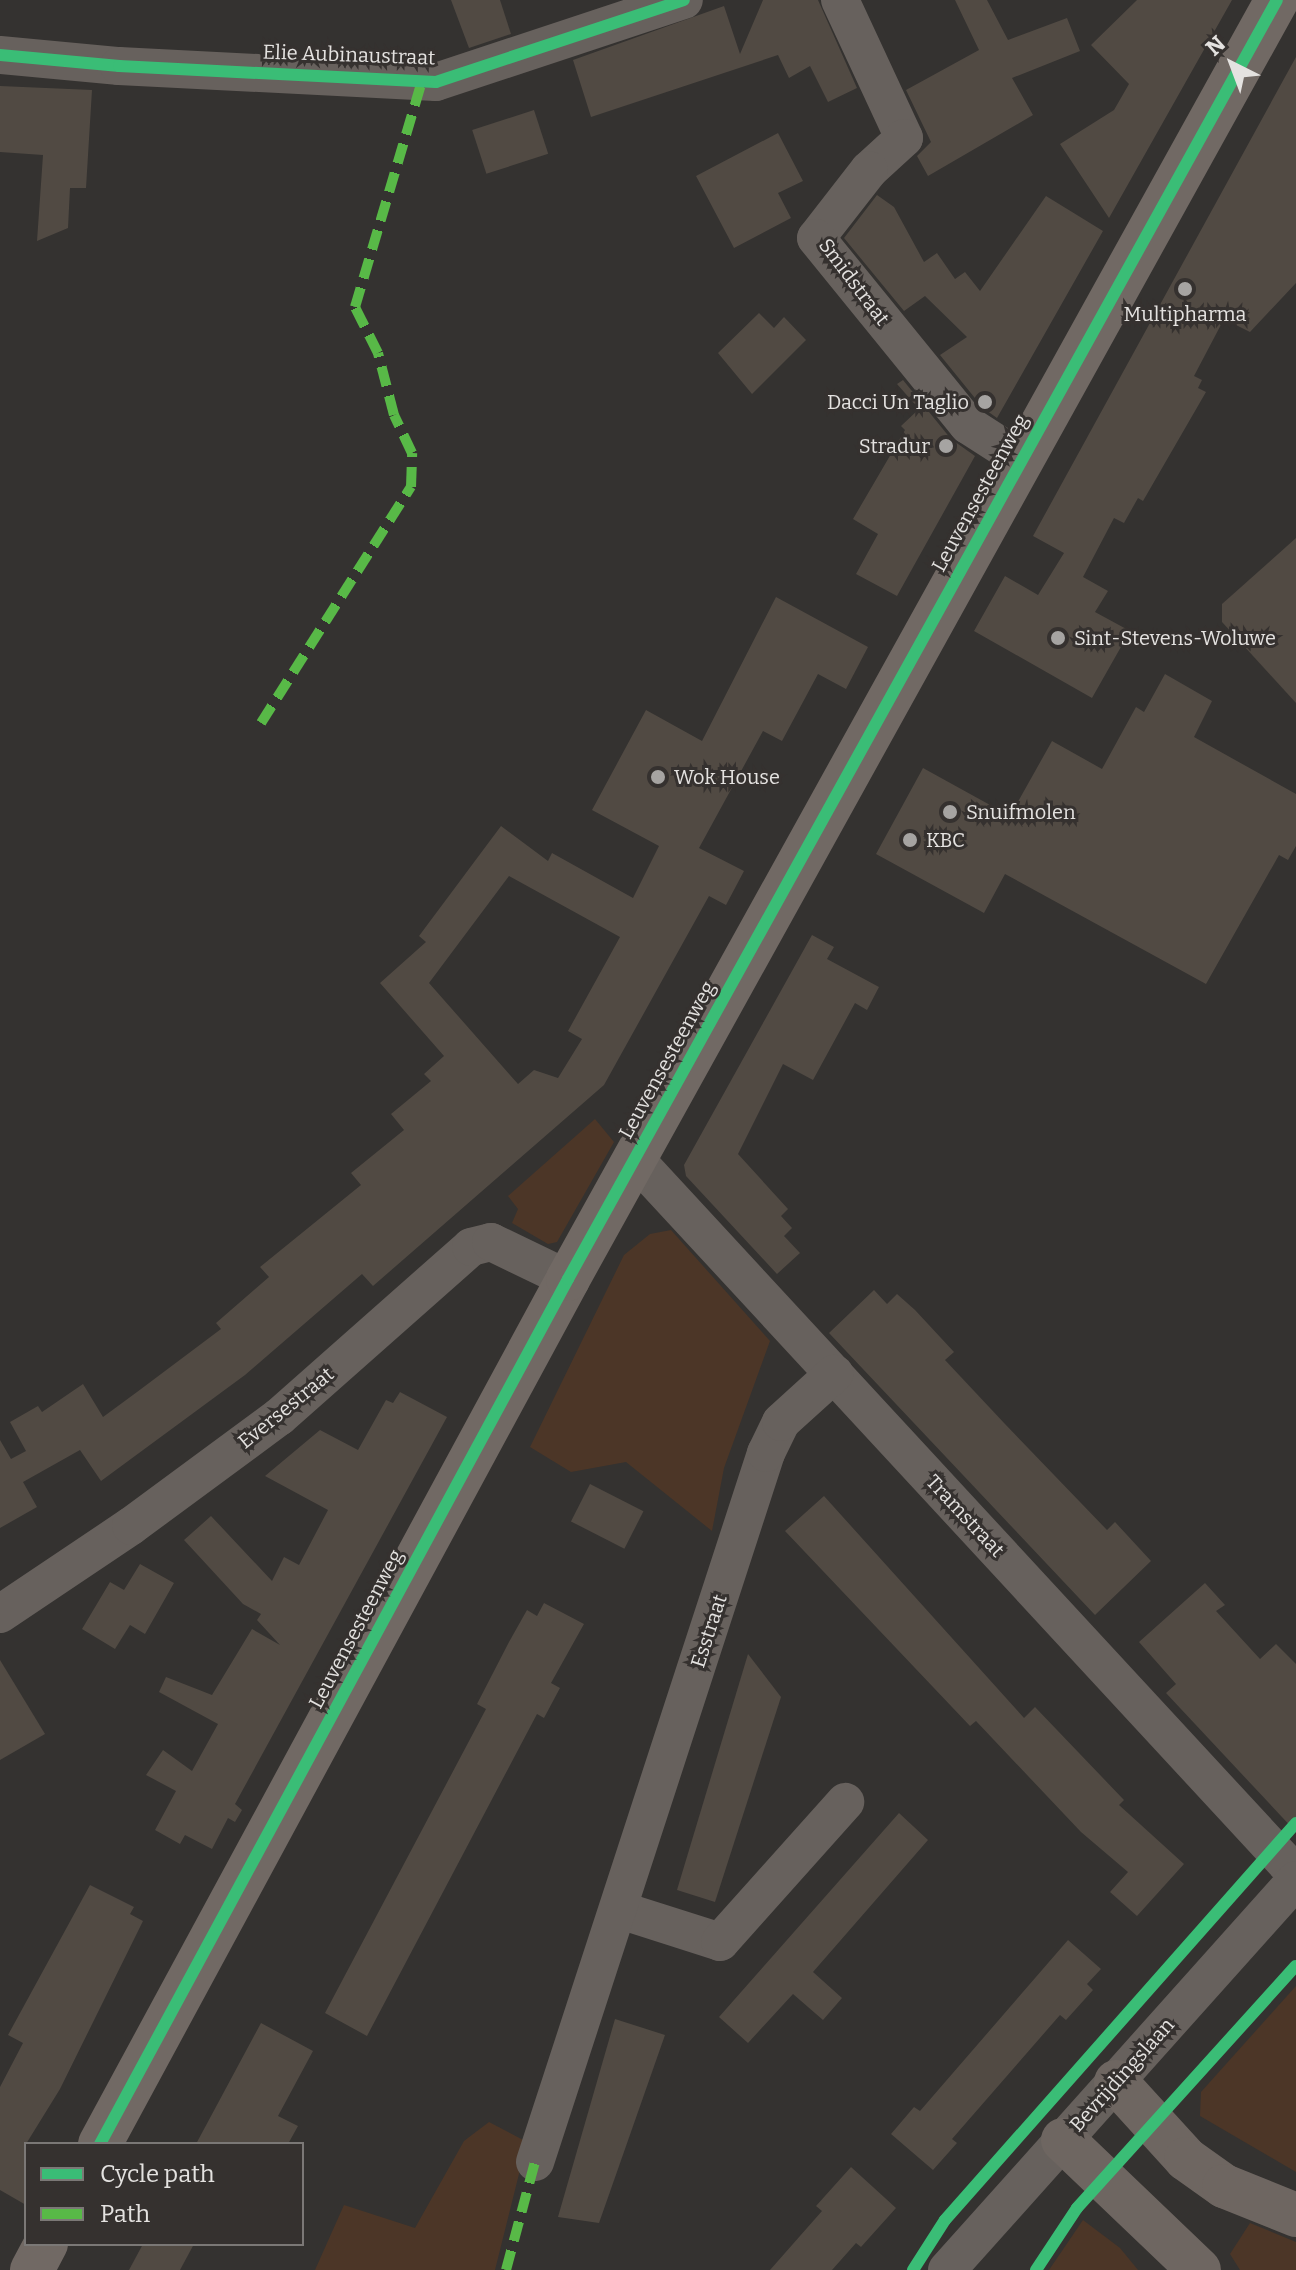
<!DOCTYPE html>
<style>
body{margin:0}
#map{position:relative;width:1296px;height:2270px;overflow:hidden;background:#343230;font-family:Bitter,serif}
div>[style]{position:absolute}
.green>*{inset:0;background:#4c3627}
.building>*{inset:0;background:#514a43;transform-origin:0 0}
.minor>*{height:38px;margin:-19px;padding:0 19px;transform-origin:19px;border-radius:19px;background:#67615d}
.major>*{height:44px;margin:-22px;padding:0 22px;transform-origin:22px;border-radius:22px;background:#716964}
.highway>*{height:44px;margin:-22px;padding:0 22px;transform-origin:22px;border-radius:22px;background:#6e6661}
.quiet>*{height:10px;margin-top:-5px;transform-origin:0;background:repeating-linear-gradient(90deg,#58b947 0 20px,transparent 0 30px)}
.cycleway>*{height:12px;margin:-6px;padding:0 6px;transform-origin:6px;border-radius:6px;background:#3abd76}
.dots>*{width:22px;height:22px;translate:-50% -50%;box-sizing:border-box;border:4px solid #35312f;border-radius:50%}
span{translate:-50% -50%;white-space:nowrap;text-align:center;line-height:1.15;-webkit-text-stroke:6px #35312f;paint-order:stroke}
.street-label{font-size:20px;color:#e4e2e0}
.poi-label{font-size:20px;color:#e4e2e0}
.right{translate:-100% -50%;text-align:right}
.left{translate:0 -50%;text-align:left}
.legend{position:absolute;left:24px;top:2142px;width:280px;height:104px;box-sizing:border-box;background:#35312f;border:2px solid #7b7876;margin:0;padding:10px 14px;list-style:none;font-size:24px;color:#e4e2e0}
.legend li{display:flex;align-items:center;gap:16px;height:40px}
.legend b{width:40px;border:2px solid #7b7876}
.north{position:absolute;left:1192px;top:24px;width:80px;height:80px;-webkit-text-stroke:6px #35312f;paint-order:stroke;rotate:318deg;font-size:22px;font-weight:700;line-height:32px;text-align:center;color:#e4e2e0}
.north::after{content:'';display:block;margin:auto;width:28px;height:36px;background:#e4e2e0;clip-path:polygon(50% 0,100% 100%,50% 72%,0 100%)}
</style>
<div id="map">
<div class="green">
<div style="clip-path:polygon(595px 1119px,614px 1142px,557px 1242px,548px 1244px,512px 1223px,518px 1209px,508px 1196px)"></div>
<div style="clip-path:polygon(671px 1230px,770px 1341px,724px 1468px,712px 1531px,626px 1462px,571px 1472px,530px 1447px,624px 1255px,650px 1234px)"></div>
<div style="clip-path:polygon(1296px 1986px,1296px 2172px,1200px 2116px,1201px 2092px)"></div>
<div style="clip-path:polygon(489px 2122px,527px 2142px,495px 2270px,315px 2270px,344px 2205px,415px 2228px,464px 2141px)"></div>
<div style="clip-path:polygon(1083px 2220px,1120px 2248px,1138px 2270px,1049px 2270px)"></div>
<div style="clip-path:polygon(1250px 2223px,1296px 2242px,1296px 2270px,1240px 2270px,1230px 2254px)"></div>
</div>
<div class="building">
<div style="clip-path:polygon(451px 0,500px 0,511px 34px,469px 48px)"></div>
<div style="clip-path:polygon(763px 0,818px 0,857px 88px,828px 102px,810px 66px,789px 78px,778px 55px,591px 117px,573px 60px,724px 6px,740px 54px)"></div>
<div style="clip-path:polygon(955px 0,987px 0,1008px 40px,1067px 18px,1080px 51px,1012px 78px,1033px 115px,928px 176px,917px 156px,931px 142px,906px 90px,979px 50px)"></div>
<div style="clip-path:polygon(1137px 0,1232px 0,1109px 218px,1060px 144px,1114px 110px,1129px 84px,1091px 45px)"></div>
<div style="clip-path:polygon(1296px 57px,1296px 283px,1250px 332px,1224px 319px,1194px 376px,1202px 380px,1198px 388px,1206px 392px,1143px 501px,1138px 498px,1124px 523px,1114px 518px,1083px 577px,1108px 591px,1095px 612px,1130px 631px,1092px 698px,974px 631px,1005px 576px,1038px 595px,1064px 553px,1033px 536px)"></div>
<div style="clip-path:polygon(0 86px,92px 90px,86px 188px,70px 188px,68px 228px,37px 241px,43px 155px,0 152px)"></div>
<div style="left:534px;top:110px;width:46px;height:65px;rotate:72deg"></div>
<div style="clip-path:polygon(778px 133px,803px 181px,778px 193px,791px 218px,734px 248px,696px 176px)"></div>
<div style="clip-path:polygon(877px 195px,894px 207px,924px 262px,937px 253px,955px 279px,965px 272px,980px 291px,1046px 196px,1103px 231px,997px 418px,983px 408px,940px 355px,967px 337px,925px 296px,904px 311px,844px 238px)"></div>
<div style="clip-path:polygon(759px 313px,774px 328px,784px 317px,806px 340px,752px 394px,718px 353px)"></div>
<div style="clip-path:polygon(903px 380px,951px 439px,975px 456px,897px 596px,856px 574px,878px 534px,853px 519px,905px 430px,901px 426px,919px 409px,897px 384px)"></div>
<div style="clip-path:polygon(1296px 538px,1296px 703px,1222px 622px,1222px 604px)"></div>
<div style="clip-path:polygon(evenodd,776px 597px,868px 647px,846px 689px,818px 674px,782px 741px,763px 731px,699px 848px,744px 871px,726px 905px,709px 896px,604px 1085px,373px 1286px,362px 1274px,245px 1375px,101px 1481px,80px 1450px,23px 1482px,37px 1507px,0 1528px,0 1440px,11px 1459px,26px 1451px,10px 1422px,38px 1406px,42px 1412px,83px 1384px,103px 1417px,137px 1392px,221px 1329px,216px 1323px,269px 1277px,260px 1267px,361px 1185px,351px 1173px,404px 1130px,391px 1114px,431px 1081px,424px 1074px,444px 1056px,380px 983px,426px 942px,419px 936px,501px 826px,548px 861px,552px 853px,633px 898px,659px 846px,592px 810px,646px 710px,702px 741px,776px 597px,509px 876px,620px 937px,568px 1031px,582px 1039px,558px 1078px,534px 1070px,518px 1084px,429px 983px,509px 876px)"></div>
<div style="clip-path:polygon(1165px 674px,1212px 701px,1194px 737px,1296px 794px,1296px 846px,1288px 860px,1279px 855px,1206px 984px,1005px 874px,984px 913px,876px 854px,923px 768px,1010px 816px,1052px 741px,1102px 769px,1136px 707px,1144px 712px)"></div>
<div style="clip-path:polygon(812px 935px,834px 947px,827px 959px,879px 987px,867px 1010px,855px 1003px,813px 1080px,783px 1064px,738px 1154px,788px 1209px,781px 1216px,792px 1228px,784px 1236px,800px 1253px,777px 1274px,686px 1176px,684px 1165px)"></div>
<div style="clip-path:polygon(874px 1290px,887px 1304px,897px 1294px,915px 1310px,954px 1352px,945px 1360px,1005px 1424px,1107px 1530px,1115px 1522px,1151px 1561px,1095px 1615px,829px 1333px)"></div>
<div style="clip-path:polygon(400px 1392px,447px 1417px,235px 1804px,242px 1810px,235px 1822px,228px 1818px,212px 1849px,185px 1835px,180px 1844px,155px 1830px,176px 1791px,146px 1775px,163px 1750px,192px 1771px,218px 1724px,159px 1692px,166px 1677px,212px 1695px,252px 1629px,280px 1645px,257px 1620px,261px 1614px,243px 1604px,184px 1540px,211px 1516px,272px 1581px,284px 1557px,299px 1565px,328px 1510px,265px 1476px,320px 1430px,358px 1450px,386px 1400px,393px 1403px)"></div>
<div style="left:590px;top:1484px;width:60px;height:42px;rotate:27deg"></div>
<div style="clip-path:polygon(824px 1496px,1024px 1718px,1035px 1707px,1124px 1800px,1119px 1805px,1184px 1864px,1137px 1916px,1110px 1892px,1128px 1872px,1081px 1832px,976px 1721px,970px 1726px,785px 1531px)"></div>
<div style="clip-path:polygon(140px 1564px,174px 1583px,145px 1634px,130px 1625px,115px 1649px,82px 1629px,110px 1582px,124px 1590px)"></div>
<div style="clip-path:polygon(1205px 1583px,1225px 1605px,1216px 1611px,1260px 1659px,1276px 1644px,1296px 1664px,1296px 1832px,1166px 1693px,1176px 1684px,1139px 1642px)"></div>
<div style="clip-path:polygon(544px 1603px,584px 1624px,551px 1683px,560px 1688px,544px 1718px,537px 1714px,367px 2036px,325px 2013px,486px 1709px,477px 1704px,509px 1642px,527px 1610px,537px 1616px)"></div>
<div style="clip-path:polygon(748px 1654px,781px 1697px,715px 1902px,677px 1890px)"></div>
<div style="clip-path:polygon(0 1660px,45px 1734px,0 1760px)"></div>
<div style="clip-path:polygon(899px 1813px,928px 1840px,813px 1972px,842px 1998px,823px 2020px,793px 1994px,748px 2043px,719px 2017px)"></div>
<div style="clip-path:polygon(90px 1885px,134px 1907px,130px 1914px,143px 1921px,60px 2089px,26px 2144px,26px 2205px,0 2190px,0 2087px,23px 2043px,8px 2035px)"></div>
<div style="clip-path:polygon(1068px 1940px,1101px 1969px,1087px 1984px,1093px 1990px,1066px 2020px,1060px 2015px,952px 2139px,957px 2143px,933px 2170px,891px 2134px,914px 2107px,920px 2111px)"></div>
<div style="clip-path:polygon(615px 2019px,665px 2035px,599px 2223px,558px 2217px)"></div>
<div style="clip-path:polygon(261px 2023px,313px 2051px,278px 2116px,298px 2126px,288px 2144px,196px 2144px)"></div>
<div style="clip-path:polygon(851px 2167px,896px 2208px,861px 2247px,856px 2243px,832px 2270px,770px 2270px,822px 2211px,816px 2206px)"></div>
<div style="clip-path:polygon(143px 2244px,194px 2244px,180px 2270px,129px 2270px)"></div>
</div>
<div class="minor">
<div style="left:840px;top:0;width:152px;rotate:65.1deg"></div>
<div style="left:904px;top:138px;width:47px;rotate:137.6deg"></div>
<div style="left:869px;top:170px;width:86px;rotate:127.9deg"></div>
<div style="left:816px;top:238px;width:241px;rotate:50.9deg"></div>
<div style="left:968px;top:425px;width:63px;rotate:32.7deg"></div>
<div style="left:0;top:55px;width:120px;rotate:5.3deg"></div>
<div style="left:119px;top:66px;width:317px;rotate:2.9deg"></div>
<div style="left:436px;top:82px;width:261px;rotate:-18.3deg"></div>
<div style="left:635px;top:1159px;width:974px;rotate:47.25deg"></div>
<div style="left:0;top:1614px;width:158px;rotate:-33.9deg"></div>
<div style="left:131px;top:1526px;width:184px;rotate:-36.4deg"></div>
<div style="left:279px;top:1417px;width:256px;rotate:-41.5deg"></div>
<div style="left:471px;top:1247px;width:21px;rotate:-14deg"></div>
<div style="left:491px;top:1242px;width:85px;rotate:25.7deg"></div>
<div style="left:620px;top:1910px;width:105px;rotate:17.7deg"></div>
<div style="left:720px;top:1942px;width:188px;rotate:-48.2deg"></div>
<div style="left:535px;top:2162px;width:746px;rotate:-71.95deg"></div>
<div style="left:766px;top:1453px;width:34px;rotate:-64deg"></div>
<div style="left:781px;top:1422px;width:72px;rotate:-42.2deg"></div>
<div style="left:947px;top:2270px;width:523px;rotate:-48.18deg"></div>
</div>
<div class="major">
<div style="left:100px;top:2144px;width:983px;rotate:-61.58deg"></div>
<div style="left:568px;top:1279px;width:1462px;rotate:-61deg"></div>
<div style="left:32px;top:2270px;width:30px;rotate:-62deg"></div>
</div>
<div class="highway">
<div style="left:1116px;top:2082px;width:104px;rotate:47.7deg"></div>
<div style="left:1186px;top:2159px;width:47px;rotate:35.4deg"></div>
<div style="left:1224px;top:2186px;width:78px;rotate:21.9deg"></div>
<div style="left:1063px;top:2140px;width:188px;rotate:43.7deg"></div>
</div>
<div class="quiet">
<div style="left:261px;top:723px;width:280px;rotate:-57.6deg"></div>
<div style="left:411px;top:487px;width:34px;rotate:-88deg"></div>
<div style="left:412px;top:453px;width:42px;rotate:-115.3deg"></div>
<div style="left:394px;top:415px;width:64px;rotate:-104.5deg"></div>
<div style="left:378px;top:353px;width:51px;rotate:-116.6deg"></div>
<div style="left:355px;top:307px;width:236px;rotate:-73.5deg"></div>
<div style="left:506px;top:2270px;width:112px;rotate:-75deg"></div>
</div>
<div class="cycleway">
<div style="left:0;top:55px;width:120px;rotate:5.3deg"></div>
<div style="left:119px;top:66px;width:317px;rotate:2.9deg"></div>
<div style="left:436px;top:82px;width:261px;rotate:-18.3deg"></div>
<div style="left:100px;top:2144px;width:983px;rotate:-61.58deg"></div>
<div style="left:568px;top:1279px;width:1462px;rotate:-61deg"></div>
<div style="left:913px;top:2270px;width:59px;rotate:-57.4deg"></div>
<div style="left:945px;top:2220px;width:530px;rotate:-48.52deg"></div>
<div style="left:1036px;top:2270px;width:74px;rotate:-56.5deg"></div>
<div style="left:1077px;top:2208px;width:326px;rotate:-47.9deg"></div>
</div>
<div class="dots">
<div style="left:1185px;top:289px;background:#a6a4a2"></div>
<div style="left:985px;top:402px;background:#a6a4a2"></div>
<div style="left:946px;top:446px;background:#a6a4a2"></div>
<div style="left:1058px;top:638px;background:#a6a4a2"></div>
<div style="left:658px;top:777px;background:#a6a4a2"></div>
<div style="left:950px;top:812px;background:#a6a4a2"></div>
<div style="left:910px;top:840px;background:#a6a4a2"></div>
</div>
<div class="street-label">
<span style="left:349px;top:55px;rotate:2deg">Elie Aubinaustraat</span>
<span style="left:854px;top:282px;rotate:53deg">Smidstraat</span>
<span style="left:980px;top:493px;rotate:-61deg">Leuvensesteenweg</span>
<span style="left:667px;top:1060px;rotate:-61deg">Leuvensesteenweg</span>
<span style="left:286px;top:1408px;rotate:-39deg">Eversestraat</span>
<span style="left:965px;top:1516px;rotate:47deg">Tramstraat</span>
<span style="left:356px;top:1629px;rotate:-62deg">Leuvensesteenweg</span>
<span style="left:709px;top:1631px;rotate:-72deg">Esstraat</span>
<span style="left:1122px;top:2075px;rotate:-48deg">Bevrijdingslaan</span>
</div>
<div class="poi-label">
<span style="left:1185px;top:314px">Multipharma</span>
<span class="right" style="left:969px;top:402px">Dacci Un Taglio</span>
<span class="right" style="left:930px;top:446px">Stradur</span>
<span class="left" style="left:1074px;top:638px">Sint-Stevens-Woluwe</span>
<span class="left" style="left:674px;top:777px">Wok House</span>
<span class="left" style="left:966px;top:812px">Snuifmolen</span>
<span class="left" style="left:926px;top:840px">KBC</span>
</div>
<ul class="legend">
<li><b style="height:10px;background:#3abd76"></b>Cycle path</li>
<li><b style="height:10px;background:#58b947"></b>Path</li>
</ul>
<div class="north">N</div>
</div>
